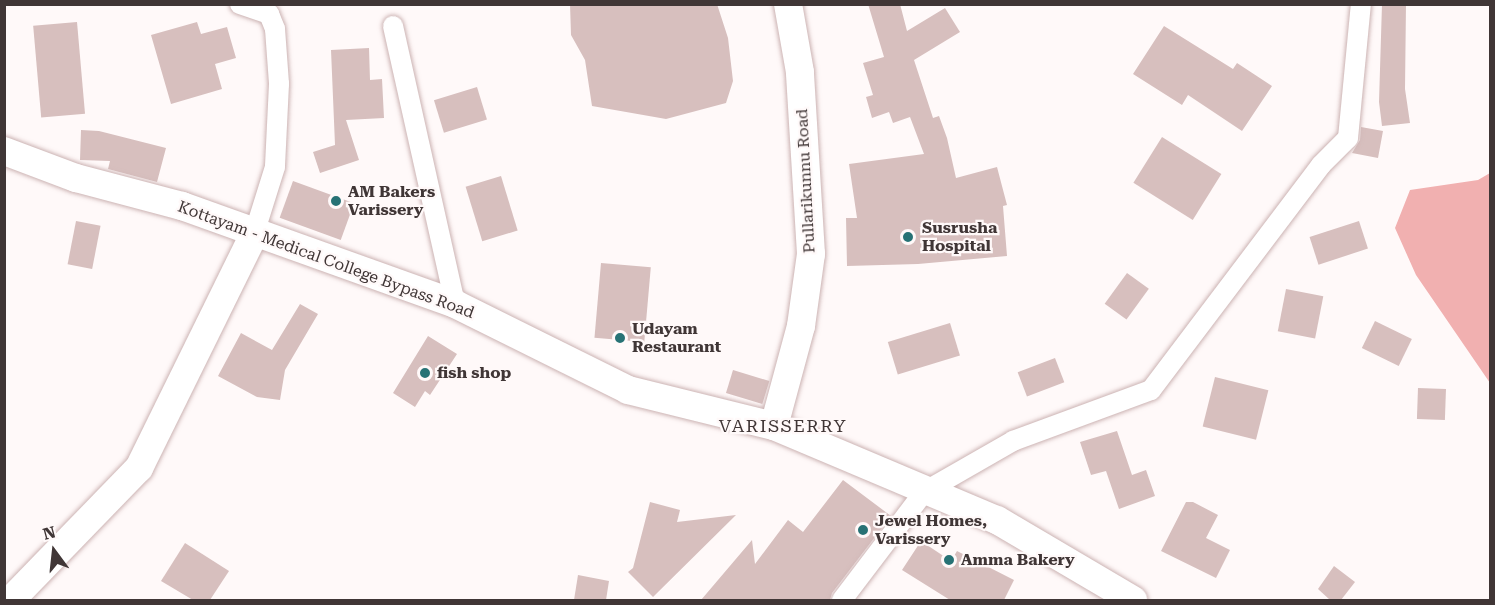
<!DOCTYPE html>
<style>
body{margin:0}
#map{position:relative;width:1495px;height:605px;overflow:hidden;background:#fff9f9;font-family:"Roboto Serif",serif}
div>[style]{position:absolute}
.water>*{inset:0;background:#f1b0b0}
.building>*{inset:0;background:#d7bfbe;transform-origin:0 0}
.roads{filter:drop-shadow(0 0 2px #ccb3b3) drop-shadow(0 0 2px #ccb3b3)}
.street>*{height:20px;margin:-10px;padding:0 10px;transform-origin:10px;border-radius:10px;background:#fff}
.secondary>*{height:28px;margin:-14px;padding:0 14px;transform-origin:14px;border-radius:14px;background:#fff}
.dots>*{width:16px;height:16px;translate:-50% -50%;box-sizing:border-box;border:3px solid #fff9f9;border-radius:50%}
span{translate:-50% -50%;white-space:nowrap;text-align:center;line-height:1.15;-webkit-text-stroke:4.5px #fff9f9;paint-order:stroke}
.street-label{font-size:16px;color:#403636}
.poi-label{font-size:16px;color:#403636;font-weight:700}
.left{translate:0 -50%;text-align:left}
.neighbourhood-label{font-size:18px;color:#403636;letter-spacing:1.5px}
.frame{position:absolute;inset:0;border:6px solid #403636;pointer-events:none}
.north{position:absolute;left:24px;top:521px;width:60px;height:60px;-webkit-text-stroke:4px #fff9f9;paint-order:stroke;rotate:345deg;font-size:16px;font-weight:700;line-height:24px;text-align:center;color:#403636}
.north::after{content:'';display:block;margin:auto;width:21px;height:27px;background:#403636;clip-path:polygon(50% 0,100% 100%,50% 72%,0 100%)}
</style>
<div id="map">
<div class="water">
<div style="clip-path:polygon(1490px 173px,1490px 383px,1416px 275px,1395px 228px,1410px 190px,1478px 180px)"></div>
</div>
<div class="building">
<div style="clip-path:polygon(570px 4px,717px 4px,728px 38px,733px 81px,726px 103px,666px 119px,592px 106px,585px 60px,571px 35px)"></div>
<div style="clip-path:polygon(868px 4px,900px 4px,907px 31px,945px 8px,960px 32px,914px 60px,933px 118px,939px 116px,947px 138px,956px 178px,997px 167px,1007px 205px,1003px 206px,1007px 256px,918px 264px,847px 266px,846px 218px,857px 218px,849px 164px,924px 154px,910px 117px,893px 123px,889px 112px,872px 118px,866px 97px,873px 95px,863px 63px,884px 57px)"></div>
<div style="clip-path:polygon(1382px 4px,1406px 4px,1405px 89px,1410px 123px,1382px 126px,1379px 102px)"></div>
<div style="left:77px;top:22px;width:92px;height:44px;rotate:85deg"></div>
<div style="clip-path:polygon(197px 22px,201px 34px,227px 27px,236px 58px,215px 64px,222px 89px,171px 104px,151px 35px)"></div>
<div style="clip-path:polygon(1164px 26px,1233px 69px,1237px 63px,1272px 86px,1242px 131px,1188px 95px,1182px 105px,1133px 74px)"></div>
<div style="clip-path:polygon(369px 48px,370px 80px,382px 79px,384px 118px,346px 120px,359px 160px,320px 173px,313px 152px,335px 145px,331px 50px)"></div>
<div style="left:477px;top:87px;width:34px;height:45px;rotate:73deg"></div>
<div style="clip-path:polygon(1361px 127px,1383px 131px,1378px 158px,1352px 153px,1360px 140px)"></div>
<div style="clip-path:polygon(81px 130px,99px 131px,166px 148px,157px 182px,108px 169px,110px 161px,80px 160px)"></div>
<div style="left:1162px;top:137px;width:70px;height:54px;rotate:32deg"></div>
<div style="left:501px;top:176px;width:57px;height:37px;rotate:73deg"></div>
<div style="left:293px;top:181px;width:65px;height:39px;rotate:20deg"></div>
<div style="left:76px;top:221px;width:25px;height:44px;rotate:11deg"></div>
<div style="left:1359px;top:221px;width:29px;height:52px;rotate:72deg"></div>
<div style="left:601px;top:263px;width:50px;height:75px;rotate:5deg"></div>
<div style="left:1127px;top:273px;width:27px;height:38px;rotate:36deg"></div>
<div style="left:1286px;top:289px;width:38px;height:43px;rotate:11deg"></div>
<div style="clip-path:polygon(300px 304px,318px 314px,285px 370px,280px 400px,257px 397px,218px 376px,241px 333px,272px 350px)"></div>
<div style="left:1375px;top:321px;width:41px;height:30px;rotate:26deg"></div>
<div style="left:950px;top:323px;width:34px;height:65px;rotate:73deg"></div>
<div style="clip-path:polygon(428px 336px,457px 354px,430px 395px,425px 391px,415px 407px,393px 393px)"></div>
<div style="left:1055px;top:358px;width:26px;height:40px;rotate:69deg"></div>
<div style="left:733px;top:370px;width:38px;height:24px;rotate:17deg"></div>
<div style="left:1215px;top:377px;width:55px;height:51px;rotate:14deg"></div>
<div style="left:1418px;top:388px;width:28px;height:31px;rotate:2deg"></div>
<div style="clip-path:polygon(1117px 431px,1132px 475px,1146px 470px,1155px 496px,1119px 509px,1106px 471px,1091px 475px,1080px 442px)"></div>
<div style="clip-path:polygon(843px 480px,891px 516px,832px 593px,830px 600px,701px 600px,752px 540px,755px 564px,788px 520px,803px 532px)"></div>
<div style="clip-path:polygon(650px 502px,680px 510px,677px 522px,736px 515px,653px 597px,628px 572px,633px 568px)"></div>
<div style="clip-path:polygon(1186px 502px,1193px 502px,1218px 515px,1206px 538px,1230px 550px,1216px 578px,1161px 551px)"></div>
<div style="clip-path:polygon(921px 541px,951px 561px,957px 551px,1014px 580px,1004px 600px,950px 600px,902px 570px)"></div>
<div style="clip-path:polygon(185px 543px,229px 571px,210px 600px,193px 600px,161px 581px)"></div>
<div style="clip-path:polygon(1334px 566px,1355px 582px,1341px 600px,1330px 600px,1318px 589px)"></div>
<div style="clip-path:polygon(578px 575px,609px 581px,606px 600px,574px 600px)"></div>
</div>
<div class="roads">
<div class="street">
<div style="left:240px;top:4px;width:31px;rotate:19deg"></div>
<div style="left:269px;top:14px;width:16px;rotate:68deg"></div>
<div style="left:275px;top:29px;width:55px;rotate:85.8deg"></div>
<div style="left:279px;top:84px;width:83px;rotate:92.8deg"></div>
<div style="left:275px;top:167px;width:70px;rotate:107.4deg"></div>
<div style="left:393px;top:26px;width:285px;rotate:77.4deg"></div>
<div style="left:842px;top:600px;width:136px;rotate:-52.8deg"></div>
<div style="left:924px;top:492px;width:103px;rotate:-29.8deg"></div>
<div style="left:1013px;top:441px;width:147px;rotate:-20.3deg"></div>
<div style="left:1151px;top:390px;width:282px;rotate:-52.9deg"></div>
<div style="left:1321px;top:165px;width:38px;rotate:-45deg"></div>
<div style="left:1348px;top:138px;width:135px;rotate:-84.5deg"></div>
</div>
<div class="secondary">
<div style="left:4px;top:151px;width:77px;rotate:20.6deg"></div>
<div style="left:76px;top:178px;width:110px;rotate:14.8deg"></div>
<div style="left:182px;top:206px;width:290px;rotate:19.7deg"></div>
<div style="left:455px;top:304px;width:193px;rotate:26.4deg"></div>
<div style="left:628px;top:390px;width:150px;rotate:13.9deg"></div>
<div style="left:774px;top:426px;width:242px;rotate:22.9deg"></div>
<div style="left:997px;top:520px;width:158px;rotate:30.5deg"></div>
<div style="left:774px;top:426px;width:104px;rotate:-74.9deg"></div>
<div style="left:801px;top:326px;width:73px;rotate:-82.1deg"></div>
<div style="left:811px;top:254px;width:182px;rotate:-93.5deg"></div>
<div style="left:800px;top:72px;width:69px;rotate:-100deg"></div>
<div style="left:11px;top:600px;width:184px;rotate:-45.9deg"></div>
<div style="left:139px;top:468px;width:261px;rotate:-63.8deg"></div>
</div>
</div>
<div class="dots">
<div style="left:336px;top:201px;background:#277275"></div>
<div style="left:908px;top:237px;background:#277275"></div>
<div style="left:620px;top:338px;background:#277275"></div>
<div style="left:425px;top:373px;background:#277275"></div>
<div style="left:863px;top:530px;background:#277275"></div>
<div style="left:949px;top:560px;background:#277275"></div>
</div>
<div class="street-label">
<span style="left:806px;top:181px;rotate:-93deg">Pullarikunnu Road</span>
<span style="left:326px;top:260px;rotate:20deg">Kottayam - Medical College Bypass Road</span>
</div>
<div class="poi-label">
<span class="left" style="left:348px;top:201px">AM Bakers<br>Varissery</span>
<span class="left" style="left:922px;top:237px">Susrusha<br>Hospital</span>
<span class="left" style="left:632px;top:338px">Udayam<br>Restaurant</span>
<span class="left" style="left:437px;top:373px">fish shop</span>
<span class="left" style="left:875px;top:530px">Jewel Homes,<br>Varissery</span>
<span class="left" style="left:961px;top:560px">Amma Bakery</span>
</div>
<div class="neighbourhood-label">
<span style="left:783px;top:426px">VARISSERRY</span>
</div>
<div class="frame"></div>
<div class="north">N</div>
</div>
